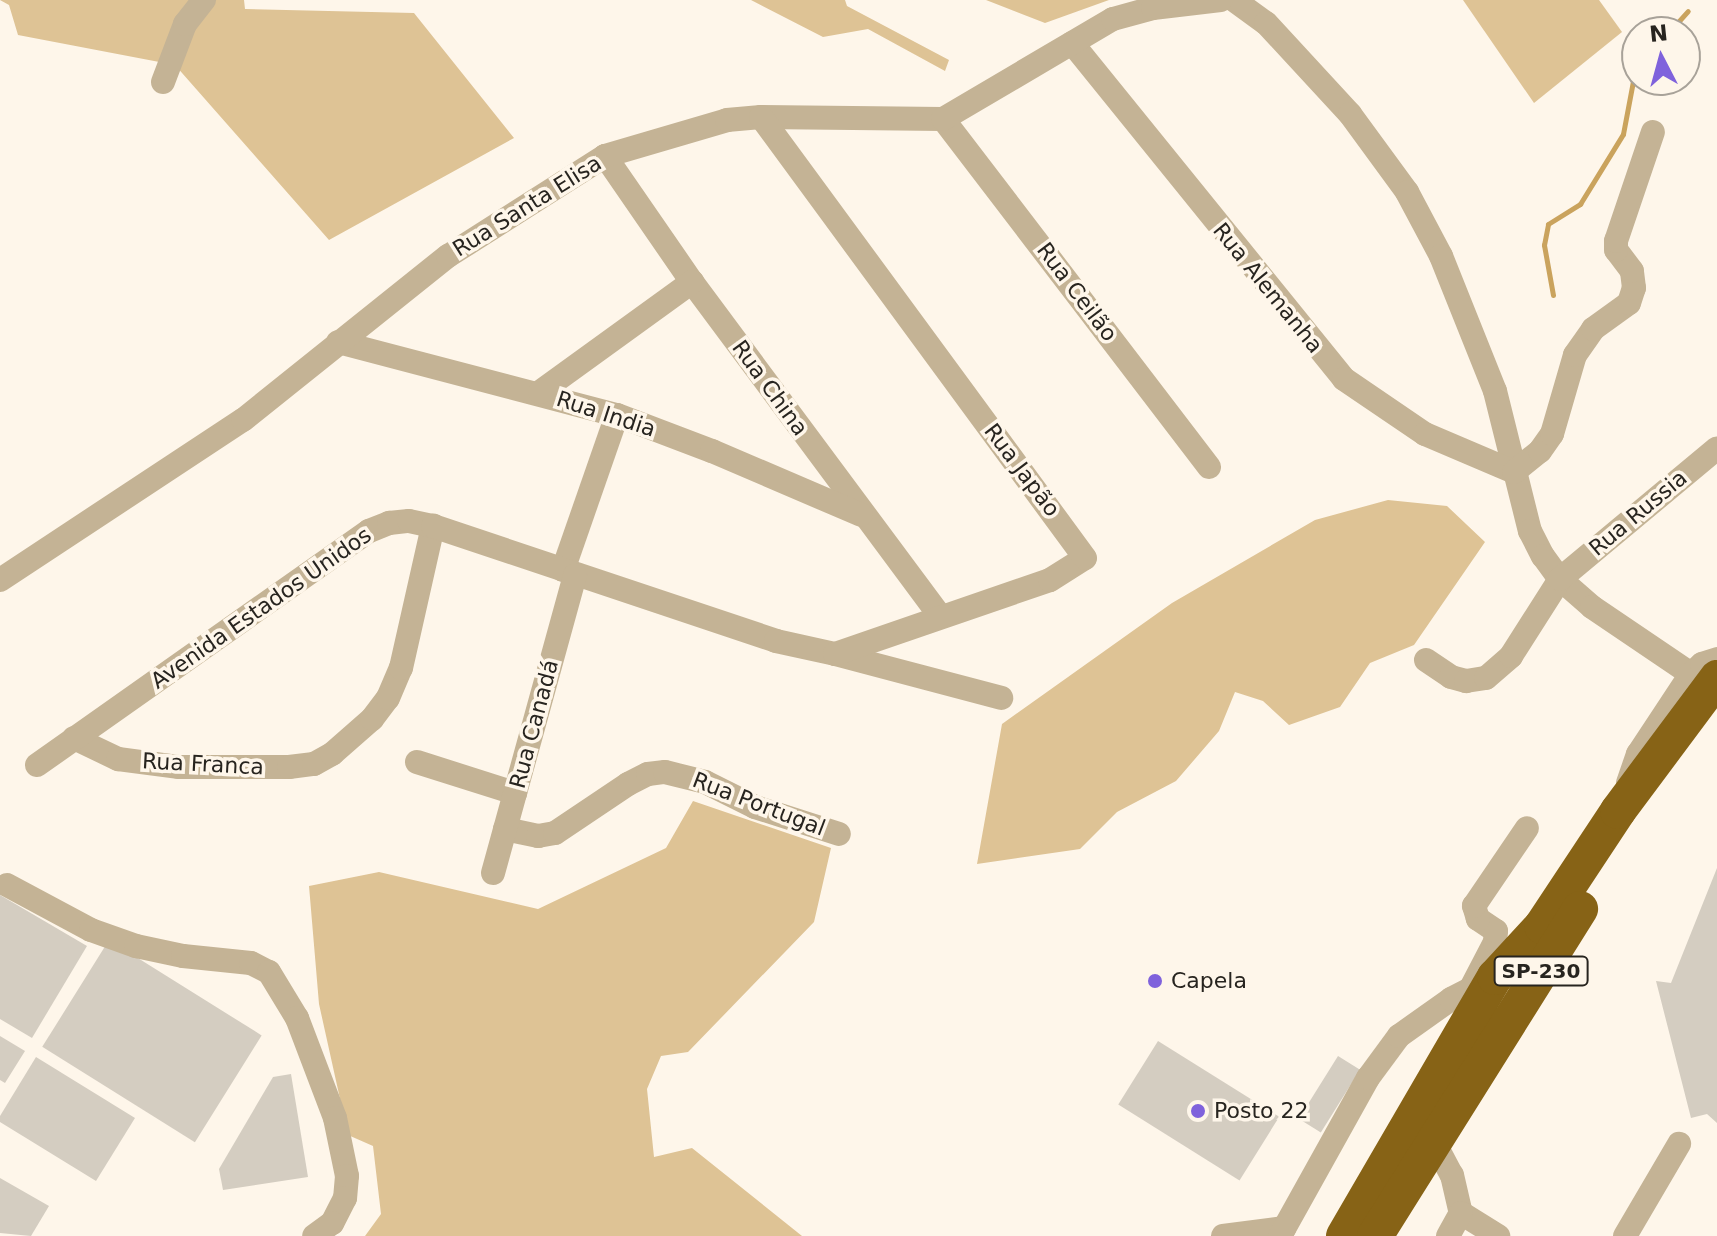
<!DOCTYPE html>
<meta charset="utf-8">
<style>
body{margin:0}
#map{position:relative;width:1717px;height:1236px;overflow:hidden;background:#fef6ea;font-family:"DejaVu Sans",sans-serif}
div>[style]{position:absolute}
.green>*{inset:0;background:#dec395}
.stream>*{height:5px;margin:-2.5px;padding:0 2.5px;transform-origin:2.5px;border-radius:2.5px;background:#caa35d}
.building>*{inset:0;background:#d4cdc1;transform-origin:0 0}
.minor>*{height:24px;margin:-12px;padding:0 12px;transform-origin:12px;border-radius:12px;background:#c4b395}
.highway>*{height:36px;margin:-18px;padding:0 18px;transform-origin:18px;border-radius:18px;background:#876316}
.dots>*{width:22px;height:22px;translate:-50% -50%;box-sizing:border-box;border:4px solid #fef6ea;border-radius:50%}
span{translate:-50% -50%;white-space:nowrap;text-align:center;line-height:1.15;-webkit-text-stroke:7px #fef6ea;paint-order:stroke}
.shield-label span{padding:2px 6px;background:#fef6ea;border:2px solid;border-radius:6px;-webkit-text-stroke-width:0}
.shield-label{font-size:20px;color:#27241f;font-weight:700}
.street-label{font-size:22px;color:#27241f}
.poi-label{font-size:22px;color:#27241f}
.left{translate:0 -50%;text-align:left}
.north{position:absolute;left:1621px;top:16px;width:80px;height:80px;box-sizing:border-box;background:#fef6ea;border:2px solid #a8a299;border-radius:50%;rotate:354deg;font-size:22px;font-weight:700;line-height:32px;text-align:center;color:#27241f}
.north::after{content:'';display:block;margin:auto;width:28px;height:36px;background:#7f62dc;clip-path:polygon(50% 0,100% 100%,50% 72%,0 100%)}
</style>
<div id="map">
<div class="green">
<div style="clip-path:polygon(0 0,244px 0,245px 9px,414px 13px,514px 138px,329px 240px,175px 65px,18px 35px,9px 5px)"></div>
<div style="clip-path:polygon(751px 0,845px 0,847px 6px,949px 60px,945px 71px,868px 29px,823px 37px)"></div>
<div style="clip-path:polygon(986px 0,1109px 0,1045px 23px)"></div>
<div style="clip-path:polygon(1463px 0,1599px 0,1622px 32px,1534px 103px)"></div>
<div style="clip-path:polygon(1388px 500px,1447px 506px,1485px 542px,1414px 645px,1370px 663px,1340px 707px,1289px 725px,1263px 701px,1235px 692px,1219px 731px,1176px 781px,1117px 812px,1080px 849px,977px 864px,1002px 724px,1172px 603px,1315px 520px)"></div>
<div style="clip-path:polygon(693px 801px,831px 848px,814px 922px,688px 1052px,661px 1056px,647px 1089px,654px 1157px,692px 1148px,802px 1236px,365px 1236px,381px 1214px,373px 1146px,348px 1135px,319px 1004px,309px 886px,379px 872px,538px 909px,666px 848px)"></div>
</div>
<div class="stream">
<div style="left:1669px;top:32px;width:28px;rotate:-48deg"></div>
<div style="left:1553px;top:295px;width:51px;rotate:-100.2deg"></div>
<div style="left:1544px;top:245px;width:21px;rotate:-79deg"></div>
<div style="left:1548px;top:224px;width:38px;rotate:-32deg"></div>
<div style="left:1580px;top:204px;width:82px;rotate:-58.4deg"></div>
<div style="left:1623px;top:134px;width:75px;rotate:-79.3deg"></div>
</div>
<div class="building">
<div style="clip-path:polygon(1717px 868px,1717px 1123px,1707px 1114px,1691px 1118px,1656px 981px,1671px 983px)"></div>
<div style="clip-path:polygon(0 895px,87px 946px,32px 1038px,0 1019px)"></div>
<div style="left:109px;top:940px;width:180px;height:126px;rotate:32deg"></div>
<div style="clip-path:polygon(0 1036px,25px 1051px,5px 1083px,0 1080px)"></div>
<div style="left:1158px;top:1041px;width:143px;height:75px;rotate:32deg"></div>
<div style="left:1338px;top:1056px;width:26px;height:74px;rotate:32deg"></div>
<div style="clip-path:polygon(36px 1057px,135px 1118px,96px 1181px,0 1122px,0 1116px)"></div>
<div style="clip-path:polygon(291px 1074px,308px 1177px,223px 1190px,219px 1169px,273px 1077px)"></div>
<div style="clip-path:polygon(0 1178px,49px 1206px,31px 1236px,0 1233px)"></div>
</div>
<div class="minor">
<div style="left:1234px;top:0;width:39px;rotate:36deg"></div>
<div style="left:1266px;top:23px;width:124px;rotate:47.3deg"></div>
<div style="left:1350px;top:114px;width:97px;rotate:53.8deg"></div>
<div style="left:1407px;top:192px;width:72px;rotate:62deg"></div>
<div style="left:1441px;top:256px;width:145px;rotate:68.2deg"></div>
<div style="left:1495px;top:391px;width:144px;rotate:76deg"></div>
<div style="left:1530px;top:531px;width:28px;rotate:63deg"></div>
<div style="left:1543px;top:556px;width:29px;rotate:54deg"></div>
<div style="left:1560px;top:579px;width:43px;rotate:41.2deg"></div>
<div style="left:1592px;top:607px;width:120px;rotate:34.1deg"></div>
<div style="left:1072px;top:43px;width:432px;rotate:51deg"></div>
<div style="left:1344px;top:379px;width:98px;rotate:34.2deg"></div>
<div style="left:1425px;top:434px;width:97px;rotate:23.1deg"></div>
<div style="left:1514px;top:472px;width:33px;rotate:-39deg"></div>
<div style="left:1540px;top:451px;width:21px;rotate:-55deg"></div>
<div style="left:1552px;top:434px;width:82px;rotate:-73.8deg"></div>
<div style="left:1575px;top:355px;width:32px;rotate:-55deg"></div>
<div style="left:1593px;top:329px;width:44px;rotate:-35.8deg"></div>
<div style="left:1629px;top:303px;width:16px;rotate:-72deg"></div>
<div style="left:1634px;top:288px;width:17px;rotate:-97deg"></div>
<div style="left:1632px;top:271px;width:26px;rotate:-127deg"></div>
<div style="left:1616px;top:250px;width:9px;rotate:-90deg"></div>
<div style="left:1616px;top:241px;width:115px;rotate:-71.3deg"></div>
<div style="left:163px;top:82px;width:62px;rotate:-69.2deg"></div>
<div style="left:185px;top:24px;width:31px;rotate:-52deg"></div>
<div style="left:943px;top:119px;width:438px;rotate:52.6deg"></div>
<div style="left:605px;top:156px;width:153px;rotate:55.4deg"></div>
<div style="left:692px;top:282px;width:416px;rotate:53.4deg"></div>
<div style="left:338px;top:342px;width:288px;rotate:14.7deg"></div>
<div style="left:617px;top:415px;width:102px;rotate:20.8deg"></div>
<div style="left:712px;top:451px;width:162px;rotate:23.2deg"></div>
<div style="left:540px;top:392px;width:188px;rotate:-35.9deg"></div>
<div style="left:563px;top:570px;width:164px;rotate:-70.8deg"></div>
<div style="left:0;top:580px;width:291px;rotate:-33.4deg"></div>
<div style="left:243px;top:420px;width:263px;rotate:-38.7deg"></div>
<div style="left:448px;top:256px;width:186px;rotate:-32.5deg"></div>
<div style="left:605px;top:156px;width:127px;rotate:-16.4deg"></div>
<div style="left:727px;top:120px;width:34px;rotate:-5deg"></div>
<div style="left:761px;top:117px;width:182px;rotate:0.6deg"></div>
<div style="left:943px;top:119px;width:197px;rotate:-30.5deg"></div>
<div style="left:1113px;top:19px;width:41px;rotate:-15.4deg"></div>
<div style="left:1153px;top:8px;width:68px;rotate:-6.7deg"></div>
<div style="left:835px;top:654px;width:172px;rotate:14.8deg"></div>
<div style="left:1426px;top:660px;width:30px;rotate:34deg"></div>
<div style="left:1451px;top:677px;width:16px;rotate:15deg"></div>
<div style="left:1466px;top:681px;width:20px;rotate:-9deg"></div>
<div style="left:1486px;top:678px;width:33px;rotate:-41deg"></div>
<div style="left:1511px;top:656px;width:91px;rotate:-57.5deg"></div>
<div style="left:1560px;top:579px;width:204px;rotate:-39.8deg"></div>
<div style="left:74px;top:738px;width:49px;rotate:25.5deg"></div>
<div style="left:118px;top:759px;width:62px;rotate:7.5deg"></div>
<div style="left:179px;top:767px;width:110px"></div>
<div style="left:289px;top:767px;width:25px;rotate:-7deg"></div>
<div style="left:314px;top:764px;width:21px;rotate:-29deg"></div>
<div style="left:332px;top:754px;width:53px;rotate:-41.2deg"></div>
<div style="left:372px;top:719px;width:26px;rotate:-53deg"></div>
<div style="left:388px;top:698px;width:33px;rotate:-67deg"></div>
<div style="left:401px;top:668px;width:146px;rotate:-77.3deg"></div>
<div style="left:417px;top:762px;width:103px;rotate:17.6deg"></div>
<div style="left:37px;top:765px;width:406px;rotate:-35.2deg"></div>
<div style="left:369px;top:531px;width:22px;rotate:-22deg"></div>
<div style="left:389px;top:523px;width:20px;rotate:-6deg"></div>
<div style="left:409px;top:521px;width:25px;rotate:12deg"></div>
<div style="left:433px;top:526px;width:362px;rotate:18.5deg"></div>
<div style="left:776px;top:641px;width:60px;rotate:12.4deg"></div>
<div style="left:835px;top:654px;width:227px;rotate:-19deg"></div>
<div style="left:1050px;top:580px;width:41px;rotate:-32.2deg"></div>
<div style="left:1085px;top:558px;width:547px;rotate:-126.3deg"></div>
<div style="left:1628px;top:783px;width:31px;rotate:-71deg"></div>
<div style="left:1638px;top:754px;width:96px;rotate:-56.5deg"></div>
<div style="left:1691px;top:674px;width:15px;rotate:-42deg"></div>
<div style="left:1702px;top:664px;width:16px;rotate:-18deg"></div>
<div style="left:505px;top:829px;width:34px;rotate:12deg"></div>
<div style="left:538px;top:836px;width:17px;rotate:-10deg"></div>
<div style="left:555px;top:833px;width:88px;rotate:-33.9deg"></div>
<div style="left:628px;top:784px;width:22px;rotate:-27deg"></div>
<div style="left:648px;top:774px;width:17px;rotate:-7deg"></div>
<div style="left:665px;top:772px;width:41px;rotate:14deg"></div>
<div style="left:705px;top:782px;width:56px;rotate:26.6deg"></div>
<div style="left:755px;top:807px;width:88px;rotate:17.8deg"></div>
<div style="left:493px;top:873px;width:309px;rotate:-74.6deg"></div>
<div style="left:7px;top:885px;width:95px;rotate:28.2deg"></div>
<div style="left:91px;top:930px;width:48px;rotate:19.6deg"></div>
<div style="left:136px;top:946px;width:48px;rotate:12deg"></div>
<div style="left:183px;top:956px;width:68px;rotate:5.9deg"></div>
<div style="left:251px;top:963px;width:20px;rotate:27deg"></div>
<div style="left:269px;top:972px;width:54px;rotate:58.7deg"></div>
<div style="left:297px;top:1018px;width:107px;rotate:69.2deg"></div>
<div style="left:335px;top:1118px;width:59px;rotate:78.3deg"></div>
<div style="left:347px;top:1176px;width:22px;rotate:95deg"></div>
<div style="left:345px;top:1198px;width:28px;rotate:117deg"></div>
<div style="left:332px;top:1223px;width:22px;rotate:144deg"></div>
<div style="left:1471px;top:988px;width:52px;rotate:-62.4deg"></div>
<div style="left:1495px;top:942px;width:11px;rotate:-85deg"></div>
<div style="left:1496px;top:931px;width:22px;rotate:-146deg"></div>
<div style="left:1478px;top:919px;width:14px;rotate:-107deg"></div>
<div style="left:1474px;top:906px;width:94px;rotate:-55.8deg"></div>
<div style="left:1433px;top:1140px;width:40px;rotate:62deg"></div>
<div style="left:1452px;top:1175px;width:39px;rotate:77deg"></div>
<div style="left:1461px;top:1213px;width:44px;rotate:31.9deg"></div>
<div style="left:1223px;top:1236px;width:62px;rotate:-7.5deg"></div>
<div style="left:1280px;top:1236px;width:181px;rotate:-60.9deg"></div>
<div style="left:1368px;top:1078px;width:52px;rotate:-53.6deg"></div>
<div style="left:1399px;top:1036px;width:64px;rotate:-35.4deg"></div>
<div style="left:1451px;top:999px;width:46px;rotate:-27.1deg"></div>
<div style="left:1448px;top:1236px;width:26px;rotate:-61deg"></div>
<div style="left:1625px;top:1236px;width:107px;rotate:-59.6deg"></div>
</div>
<div class="highway">
<div style="left:1344px;top:1236px;width:300px;rotate:-59.8deg"></div>
<div style="left:1495px;top:977px;width:69px;rotate:-47.3deg"></div>
<div style="left:1542px;top:926px;width:138px;rotate:-56.5deg"></div>
<div style="left:1618px;top:811px;width:166px;rotate:-53.3deg"></div>
<div style="left:1375px;top:1236px;width:386px;rotate:-57.9deg"></div>
</div>
<div class="dots">
<div style="left:1155px;top:981px;background:#7f62dc"></div>
<div style="left:1198px;top:1111px;background:#7f62dc"></div>
</div>
<div class="shield-label">
<span style="left:1541px;top:971px">SP-230</span>
</div>
<div class="street-label">
<span style="left:527px;top:206px;rotate:-32deg">Rua Santa Elisa</span>
<span style="left:1268px;top:288px;rotate:51deg">Rua Alemanha</span>
<span style="left:1077px;top:292px;rotate:53deg">Rua Ceilão</span>
<span style="left:770px;top:388px;rotate:54deg">Rua China</span>
<span style="left:606px;top:414px;rotate:18deg">Rua India</span>
<span style="left:1022px;top:470px;rotate:53deg">Rua Japão</span>
<span style="left:1638px;top:513px;rotate:-40deg">Rua Russia</span>
<span style="left:261px;top:608px;rotate:-35deg">Avenida Estados Unidos</span>
<span style="left:534px;top:724px;rotate:-75deg">Rua Canadá</span>
<span style="left:203px;top:764px;rotate:3deg">Rua Franca</span>
<span style="left:759px;top:804px;rotate:21deg">Rua Portugal</span>
</div>
<div class="poi-label">
<span class="left" style="left:1171px;top:981px">Capela</span>
<span class="left" style="left:1214px;top:1111px">Posto 22</span>
</div>
<div class="north">N</div>
</div>
